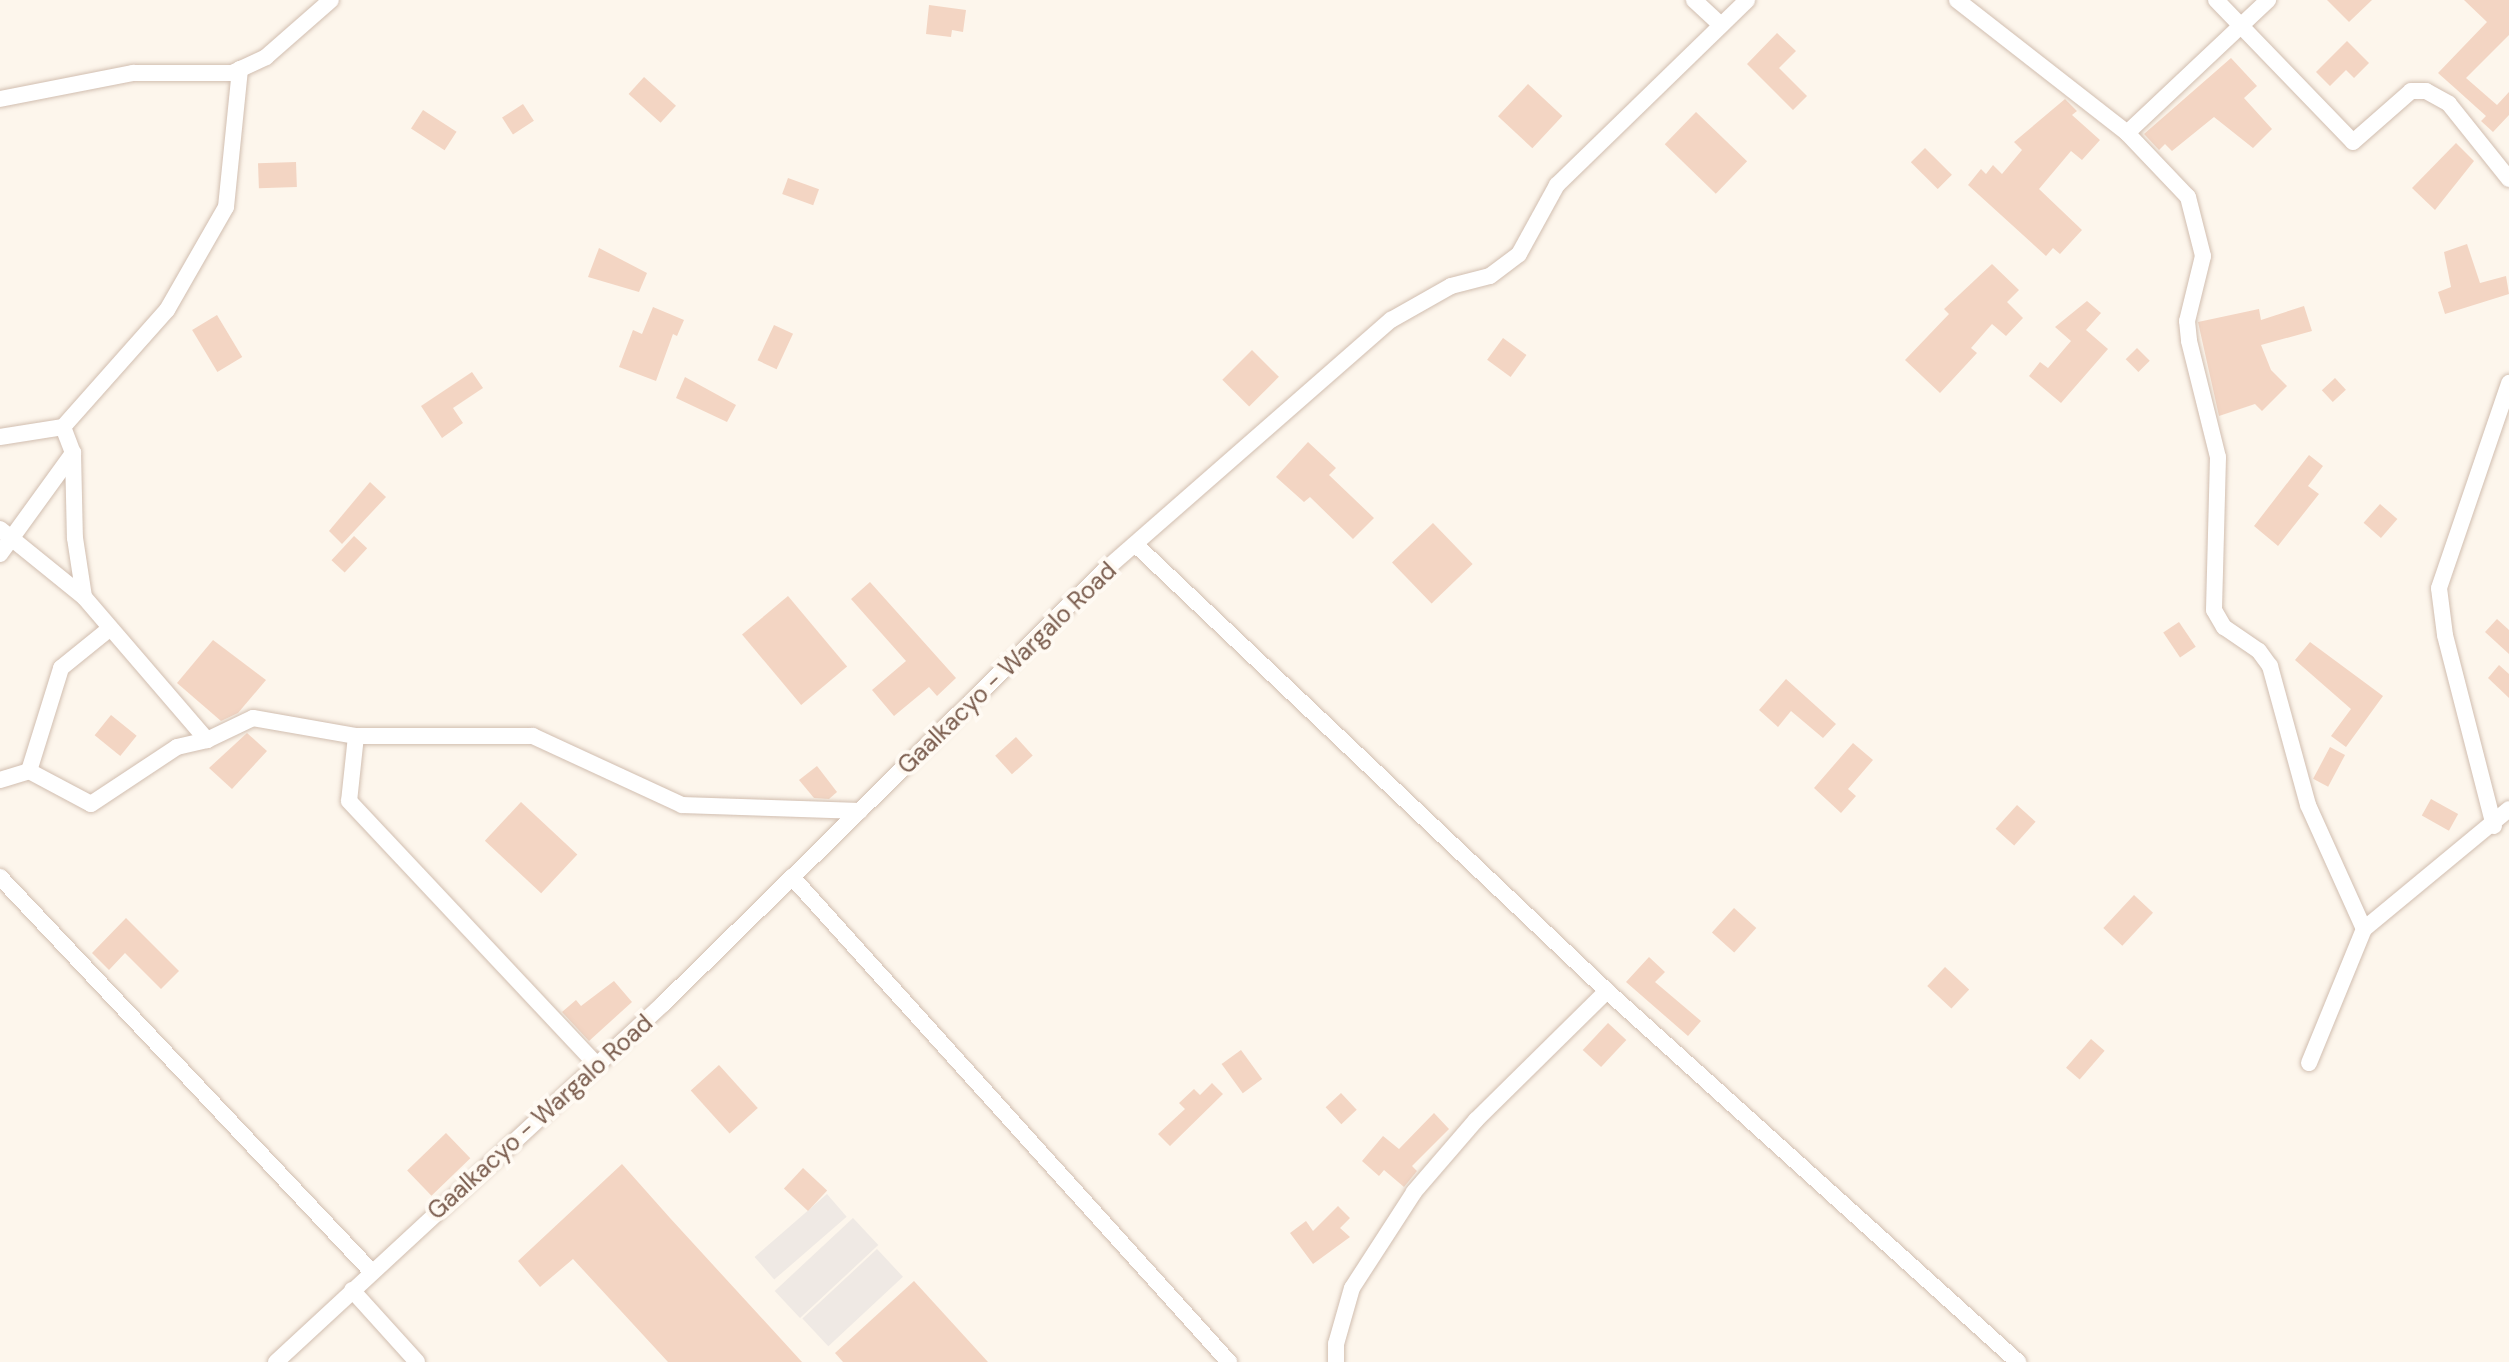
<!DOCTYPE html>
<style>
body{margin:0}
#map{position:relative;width:2509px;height:1362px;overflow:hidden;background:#fdf6ec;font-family:"DM Sans",sans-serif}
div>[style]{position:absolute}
.industrial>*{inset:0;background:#efe9e4;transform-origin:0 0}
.building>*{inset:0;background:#f3d5c3;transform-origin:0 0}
.roads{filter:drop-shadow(0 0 2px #d1beb0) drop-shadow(0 0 2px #d1beb0)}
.minor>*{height:16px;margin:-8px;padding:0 8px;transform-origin:8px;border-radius:8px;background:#fff}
span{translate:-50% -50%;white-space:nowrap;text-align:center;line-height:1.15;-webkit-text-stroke:8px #fffaf3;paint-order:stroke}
.street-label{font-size:24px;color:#7a5c4d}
</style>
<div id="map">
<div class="industrial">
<div style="left:827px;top:1194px;width:30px;height:96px;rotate:49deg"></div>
<div style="left:853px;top:1218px;width:37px;height:107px;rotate:47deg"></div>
<div style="left:877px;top:1249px;width:38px;height:102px;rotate:47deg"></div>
</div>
<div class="building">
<div style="clip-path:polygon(2327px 0,2372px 0,2349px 22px)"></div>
<div style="clip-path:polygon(2464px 0,2509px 0,2509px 35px,2466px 78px,2497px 105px,2509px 92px,2509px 115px,2493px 132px,2481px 121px,2486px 116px,2456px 89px,2462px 82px,2456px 89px,2438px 73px,2487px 22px)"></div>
<div style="clip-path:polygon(929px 5px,966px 10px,963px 32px,952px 30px,951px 37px,926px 34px)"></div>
<div style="clip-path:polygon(1777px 33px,1796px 51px,1779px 68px,1807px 96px,1793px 110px,1747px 64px)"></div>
<div style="clip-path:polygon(2347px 41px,2369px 63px,2354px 78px,2346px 70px,2330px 86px,2316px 72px)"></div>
<div style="clip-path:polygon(2231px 58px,2257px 86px,2244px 98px,2272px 129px,2253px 148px,2214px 117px,2172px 151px,2165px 144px,2159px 150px,2144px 134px)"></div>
<div style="left:644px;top:77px;width:43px;height:23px;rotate:42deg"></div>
<div style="left:1528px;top:84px;width:47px;height:44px;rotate:43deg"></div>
<div style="clip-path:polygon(2065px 99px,2077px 111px,2072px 115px,2100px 140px,2082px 160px,2071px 151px,2039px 189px,2082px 230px,2060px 254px,2053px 248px,2046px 256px,1968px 185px,1981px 169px,1986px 174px,1993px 165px,2002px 174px,2022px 150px,2014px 142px)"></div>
<div style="left:523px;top:104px;width:20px;height:25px;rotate:57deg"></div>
<div style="left:423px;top:110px;width:40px;height:22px;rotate:33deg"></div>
<div style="left:1696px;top:112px;width:71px;height:45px;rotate:44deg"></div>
<div style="clip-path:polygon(2456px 143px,2474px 161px,2435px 210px,2412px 188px)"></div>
<div style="left:1925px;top:148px;width:38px;height:20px;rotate:45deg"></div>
<div style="left:296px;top:162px;width:25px;height:38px;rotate:88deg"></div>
<div style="left:788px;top:178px;width:33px;height:17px;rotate:20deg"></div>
<div style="clip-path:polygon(2467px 244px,2480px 283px,2506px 276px,2509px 294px,2445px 314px,2438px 292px,2451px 287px,2444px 252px)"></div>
<div style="clip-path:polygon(599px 248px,647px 273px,639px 292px,588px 277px)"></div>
<div style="clip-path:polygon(1992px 264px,2019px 290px,2007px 302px,2023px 318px,2006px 336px,1992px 324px,1971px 348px,1977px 353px,1940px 393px,1905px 360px,1949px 314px,1944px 309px)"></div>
<div style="clip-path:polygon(2087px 301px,2101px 313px,2086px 330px,2108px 349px,2061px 403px,2029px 376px,2040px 362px,2048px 368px,2071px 341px,2055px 327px)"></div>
<div style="clip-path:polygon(2304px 306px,2312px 331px,2261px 345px,2271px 370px,2287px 386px,2262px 411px,2255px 404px,2219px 416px,2198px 322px,2259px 309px,2261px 320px)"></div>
<div style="clip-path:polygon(653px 307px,684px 320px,677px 336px,673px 334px,656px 381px,619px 367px,633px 330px,642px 334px)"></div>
<div style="left:217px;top:315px;width:49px;height:29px;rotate:59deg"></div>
<div style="left:774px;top:325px;width:21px;height:39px;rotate:25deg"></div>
<div style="left:1503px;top:338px;width:29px;height:27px;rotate:36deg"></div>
<div style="left:2137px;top:348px;width:18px;height:16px;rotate:45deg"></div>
<div style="left:1252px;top:350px;width:38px;height:42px;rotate:45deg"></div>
<div style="clip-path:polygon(472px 372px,483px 388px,453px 408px,463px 423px,442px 438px,421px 406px)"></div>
<div style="clip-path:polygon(685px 377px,736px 405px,727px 422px,676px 398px)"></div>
<div style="left:2335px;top:378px;width:16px;height:18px;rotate:47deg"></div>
<div style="clip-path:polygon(1308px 442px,1336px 468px,1329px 475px,1374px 518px,1353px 539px,1310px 497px,1304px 502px,1276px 477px)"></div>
<div style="clip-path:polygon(2309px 455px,2323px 466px,2308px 486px,2319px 494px,2278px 546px,2254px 526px)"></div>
<div style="clip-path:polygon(370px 482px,386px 497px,342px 544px,329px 531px)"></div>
<div style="left:2380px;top:504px;width:23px;height:25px;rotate:41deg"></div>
<div style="left:1433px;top:523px;width:57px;height:57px;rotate:46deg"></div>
<div style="left:354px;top:536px;width:18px;height:33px;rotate:43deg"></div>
<div style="clip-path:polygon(870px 582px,956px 678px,937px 696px,929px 687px,894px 716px,872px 690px,906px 661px,851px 599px)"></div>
<div style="left:788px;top:596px;width:92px;height:60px;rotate:50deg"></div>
<div style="clip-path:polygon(2497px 619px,2509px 630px,2509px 654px,2485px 632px)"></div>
<div style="left:2179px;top:622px;width:30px;height:19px;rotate:56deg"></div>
<div style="clip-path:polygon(213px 640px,266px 680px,238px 713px,221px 721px,177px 683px)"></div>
<div style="clip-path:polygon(2310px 642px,2383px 696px,2346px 747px,2331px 736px,2351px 709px,2295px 660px)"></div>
<div style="clip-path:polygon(2499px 665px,2509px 674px,2509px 698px,2488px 678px)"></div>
<div style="clip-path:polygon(1786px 679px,1836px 724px,1823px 738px,1791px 711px,1778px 727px,1759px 710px)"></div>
<div style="left:111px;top:715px;width:33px;height:26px;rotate:39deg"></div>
<div style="clip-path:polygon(247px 733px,267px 751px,232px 789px,209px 768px)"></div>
<div style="left:1016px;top:737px;width:25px;height:28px;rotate:48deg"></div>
<div style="clip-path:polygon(1853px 743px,1873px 760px,1848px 789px,1856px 796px,1841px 813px,1814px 788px)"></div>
<div style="left:2330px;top:747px;width:17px;height:36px;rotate:28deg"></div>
<div style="clip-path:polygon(817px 766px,837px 792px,829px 799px,814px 798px,799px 780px)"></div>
<div style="left:2431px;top:799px;width:31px;height:19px;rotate:29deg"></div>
<div style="left:521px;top:802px;width:77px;height:53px;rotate:43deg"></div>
<div style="left:2017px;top:805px;width:25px;height:32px;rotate:42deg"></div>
<div style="left:2134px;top:895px;width:26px;height:45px;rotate:43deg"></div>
<div style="left:1734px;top:908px;width:30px;height:33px;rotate:42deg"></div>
<div style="clip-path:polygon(126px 918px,179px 971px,161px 989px,125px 953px,109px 970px,92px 953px)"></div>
<div style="clip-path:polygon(1649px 957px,1665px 972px,1655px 982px,1701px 1021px,1688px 1036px,1626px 982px)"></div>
<div style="left:1945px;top:967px;width:33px;height:26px;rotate:43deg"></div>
<div style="clip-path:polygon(614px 981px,632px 1002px,589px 1041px,562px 1012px,576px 1000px,581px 1006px)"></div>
<div style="left:1608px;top:1023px;width:25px;height:37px;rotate:43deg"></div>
<div style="left:2091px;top:1039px;width:18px;height:38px;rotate:41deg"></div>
<div style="left:1241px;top:1050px;width:36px;height:24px;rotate:54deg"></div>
<div style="left:719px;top:1065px;width:58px;height:38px;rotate:48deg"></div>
<div style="clip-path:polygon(1212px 1083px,1223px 1094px,1170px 1146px,1158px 1134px,1185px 1109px,1179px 1103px,1194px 1089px,1200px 1095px)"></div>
<div style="left:1341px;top:1093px;width:23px;height:21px;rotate:47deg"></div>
<div style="clip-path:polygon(1434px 1113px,1449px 1129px,1412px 1166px,1417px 1171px,1404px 1187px,1384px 1170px,1379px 1176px,1362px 1161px,1383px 1136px,1399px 1149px)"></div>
<div style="left:446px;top:1133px;width:35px;height:54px;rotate:46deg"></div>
<div style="clip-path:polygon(622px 1164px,670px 1218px,802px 1362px,668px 1362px,573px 1259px,540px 1287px,518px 1261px)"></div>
<div style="left:803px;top:1168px;width:33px;height:28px;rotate:43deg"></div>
<div style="clip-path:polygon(1338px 1206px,1350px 1218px,1340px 1228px,1350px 1237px,1313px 1264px,1290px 1233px,1306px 1221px,1313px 1231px)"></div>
<div style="clip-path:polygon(914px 1281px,988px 1362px,843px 1362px,835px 1353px)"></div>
</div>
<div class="roads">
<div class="minor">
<div style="left:1694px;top:0;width:37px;rotate:43deg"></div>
<div style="left:1957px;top:0;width:216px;rotate:38deg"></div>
<div style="left:2127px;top:133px;width:88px;rotate:46.4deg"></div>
<div style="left:2188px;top:197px;width:61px;rotate:75.7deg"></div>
<div style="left:2203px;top:256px;width:67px;rotate:103.8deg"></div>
<div style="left:2187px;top:321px;width:20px;rotate:84deg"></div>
<div style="left:2189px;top:341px;width:120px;rotate:76deg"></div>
<div style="left:2218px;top:457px;width:153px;rotate:91.5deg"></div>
<div style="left:2214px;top:610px;width:20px;rotate:60deg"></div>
<div style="left:2224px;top:627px;width:42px;rotate:34.4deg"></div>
<div style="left:2259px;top:651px;width:19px;rotate:54deg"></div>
<div style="left:2270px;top:666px;width:144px;rotate:74.7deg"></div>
<div style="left:2308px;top:805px;width:136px;rotate:65.7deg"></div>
<div style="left:2216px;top:0;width:197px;rotate:46deg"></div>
<div style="left:2353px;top:142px;width:77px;rotate:-41.3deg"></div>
<div style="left:2411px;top:91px;width:15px"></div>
<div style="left:2426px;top:91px;width:26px;rotate:29deg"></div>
<div style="left:2449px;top:104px;width:96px;rotate:51.3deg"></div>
<div style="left:0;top:99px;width:136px;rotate:-11.1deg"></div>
<div style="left:133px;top:73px;width:99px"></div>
<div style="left:232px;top:73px;width:38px;rotate:-25deg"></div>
<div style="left:266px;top:57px;width:86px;rotate:-41.2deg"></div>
<div style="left:2127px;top:133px;width:194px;rotate:-43.3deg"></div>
<div style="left:0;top:437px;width:64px;rotate:-9deg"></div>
<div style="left:63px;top:427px;width:157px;rotate:-48.4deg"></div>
<div style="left:167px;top:310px;width:119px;rotate:-60.2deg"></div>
<div style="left:226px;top:207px;width:139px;rotate:-84.2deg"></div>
<div style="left:73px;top:453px;width:85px;rotate:88.7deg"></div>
<div style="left:75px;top:538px;width:60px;rotate:81.3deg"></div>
<div style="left:84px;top:597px;width:189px;rotate:49.3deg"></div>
<div style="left:0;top:529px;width:108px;rotate:39deg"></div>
<div style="left:1136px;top:545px;width:649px;rotate:43.44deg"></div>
<div style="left:1607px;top:991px;width:554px;rotate:42.07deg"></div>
<div style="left:0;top:554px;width:125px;rotate:-54.1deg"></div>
<div style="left:73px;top:453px;width:28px;rotate:-111deg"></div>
<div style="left:356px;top:736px;width:65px;rotate:96.1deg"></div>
<div style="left:349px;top:801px;width:362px;rotate:46.8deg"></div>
<div style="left:29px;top:771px;width:108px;rotate:-72.7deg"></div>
<div style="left:61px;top:668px;width:60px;rotate:-39deg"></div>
<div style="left:0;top:780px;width:30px;rotate:-17deg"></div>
<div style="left:29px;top:771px;width:70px;rotate:28deg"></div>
<div style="left:91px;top:804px;width:103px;rotate:-33.5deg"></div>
<div style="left:177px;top:747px;width:31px;rotate:-13deg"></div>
<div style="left:207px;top:740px;width:51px;rotate:-25.6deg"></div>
<div style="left:253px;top:718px;width:105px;rotate:9.9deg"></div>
<div style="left:356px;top:736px;width:177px"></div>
<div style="left:533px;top:736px;width:164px;rotate:24.8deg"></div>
<div style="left:682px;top:805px;width:178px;rotate:1.9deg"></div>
<div style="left:2494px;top:826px;width:197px;rotate:-104.4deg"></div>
<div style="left:2445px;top:635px;width:47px;rotate:-97.3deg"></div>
<div style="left:2439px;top:588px;width:217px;rotate:-71.1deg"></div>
<div style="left:0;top:877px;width:543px;rotate:46.72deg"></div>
<div style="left:792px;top:877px;width:653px;rotate:47.98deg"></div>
<div style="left:2309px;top:1063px;width:145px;rotate:-67.7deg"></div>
<div style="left:2364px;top:929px;width:188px;rotate:-39.6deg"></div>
<div style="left:352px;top:1290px;width:97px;rotate:47.9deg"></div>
<div style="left:276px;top:1362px;width:527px;rotate:-42.77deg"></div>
<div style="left:663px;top:1004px;width:619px;rotate:-44.48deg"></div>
<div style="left:1105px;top:570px;width:380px;rotate:-41.2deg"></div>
<div style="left:1391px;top:320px;width:69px;rotate:-29.5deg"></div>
<div style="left:1451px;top:286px;width:40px;rotate:-14.4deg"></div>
<div style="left:1490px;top:276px;width:36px;rotate:-37deg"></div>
<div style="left:1519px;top:254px;width:79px;rotate:-61.2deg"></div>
<div style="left:1557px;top:185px;width:265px;rotate:-44.2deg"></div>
<div style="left:1336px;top:1362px;width:18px;rotate:-90deg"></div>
<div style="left:1336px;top:1344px;width:58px;rotate:-74.1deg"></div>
<div style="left:1352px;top:1288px;width:114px;rotate:-57.1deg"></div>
<div style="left:1414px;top:1192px;width:95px;rotate:-49.3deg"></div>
<div style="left:1476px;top:1120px;width:184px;rotate:-44.6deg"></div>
</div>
</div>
<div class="street-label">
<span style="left:1007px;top:668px;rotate:-44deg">Gaalkacyo - Wargalo Road</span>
<span style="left:540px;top:1117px;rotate:-42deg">Gaalkacyo - Wargalo Road</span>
</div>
</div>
